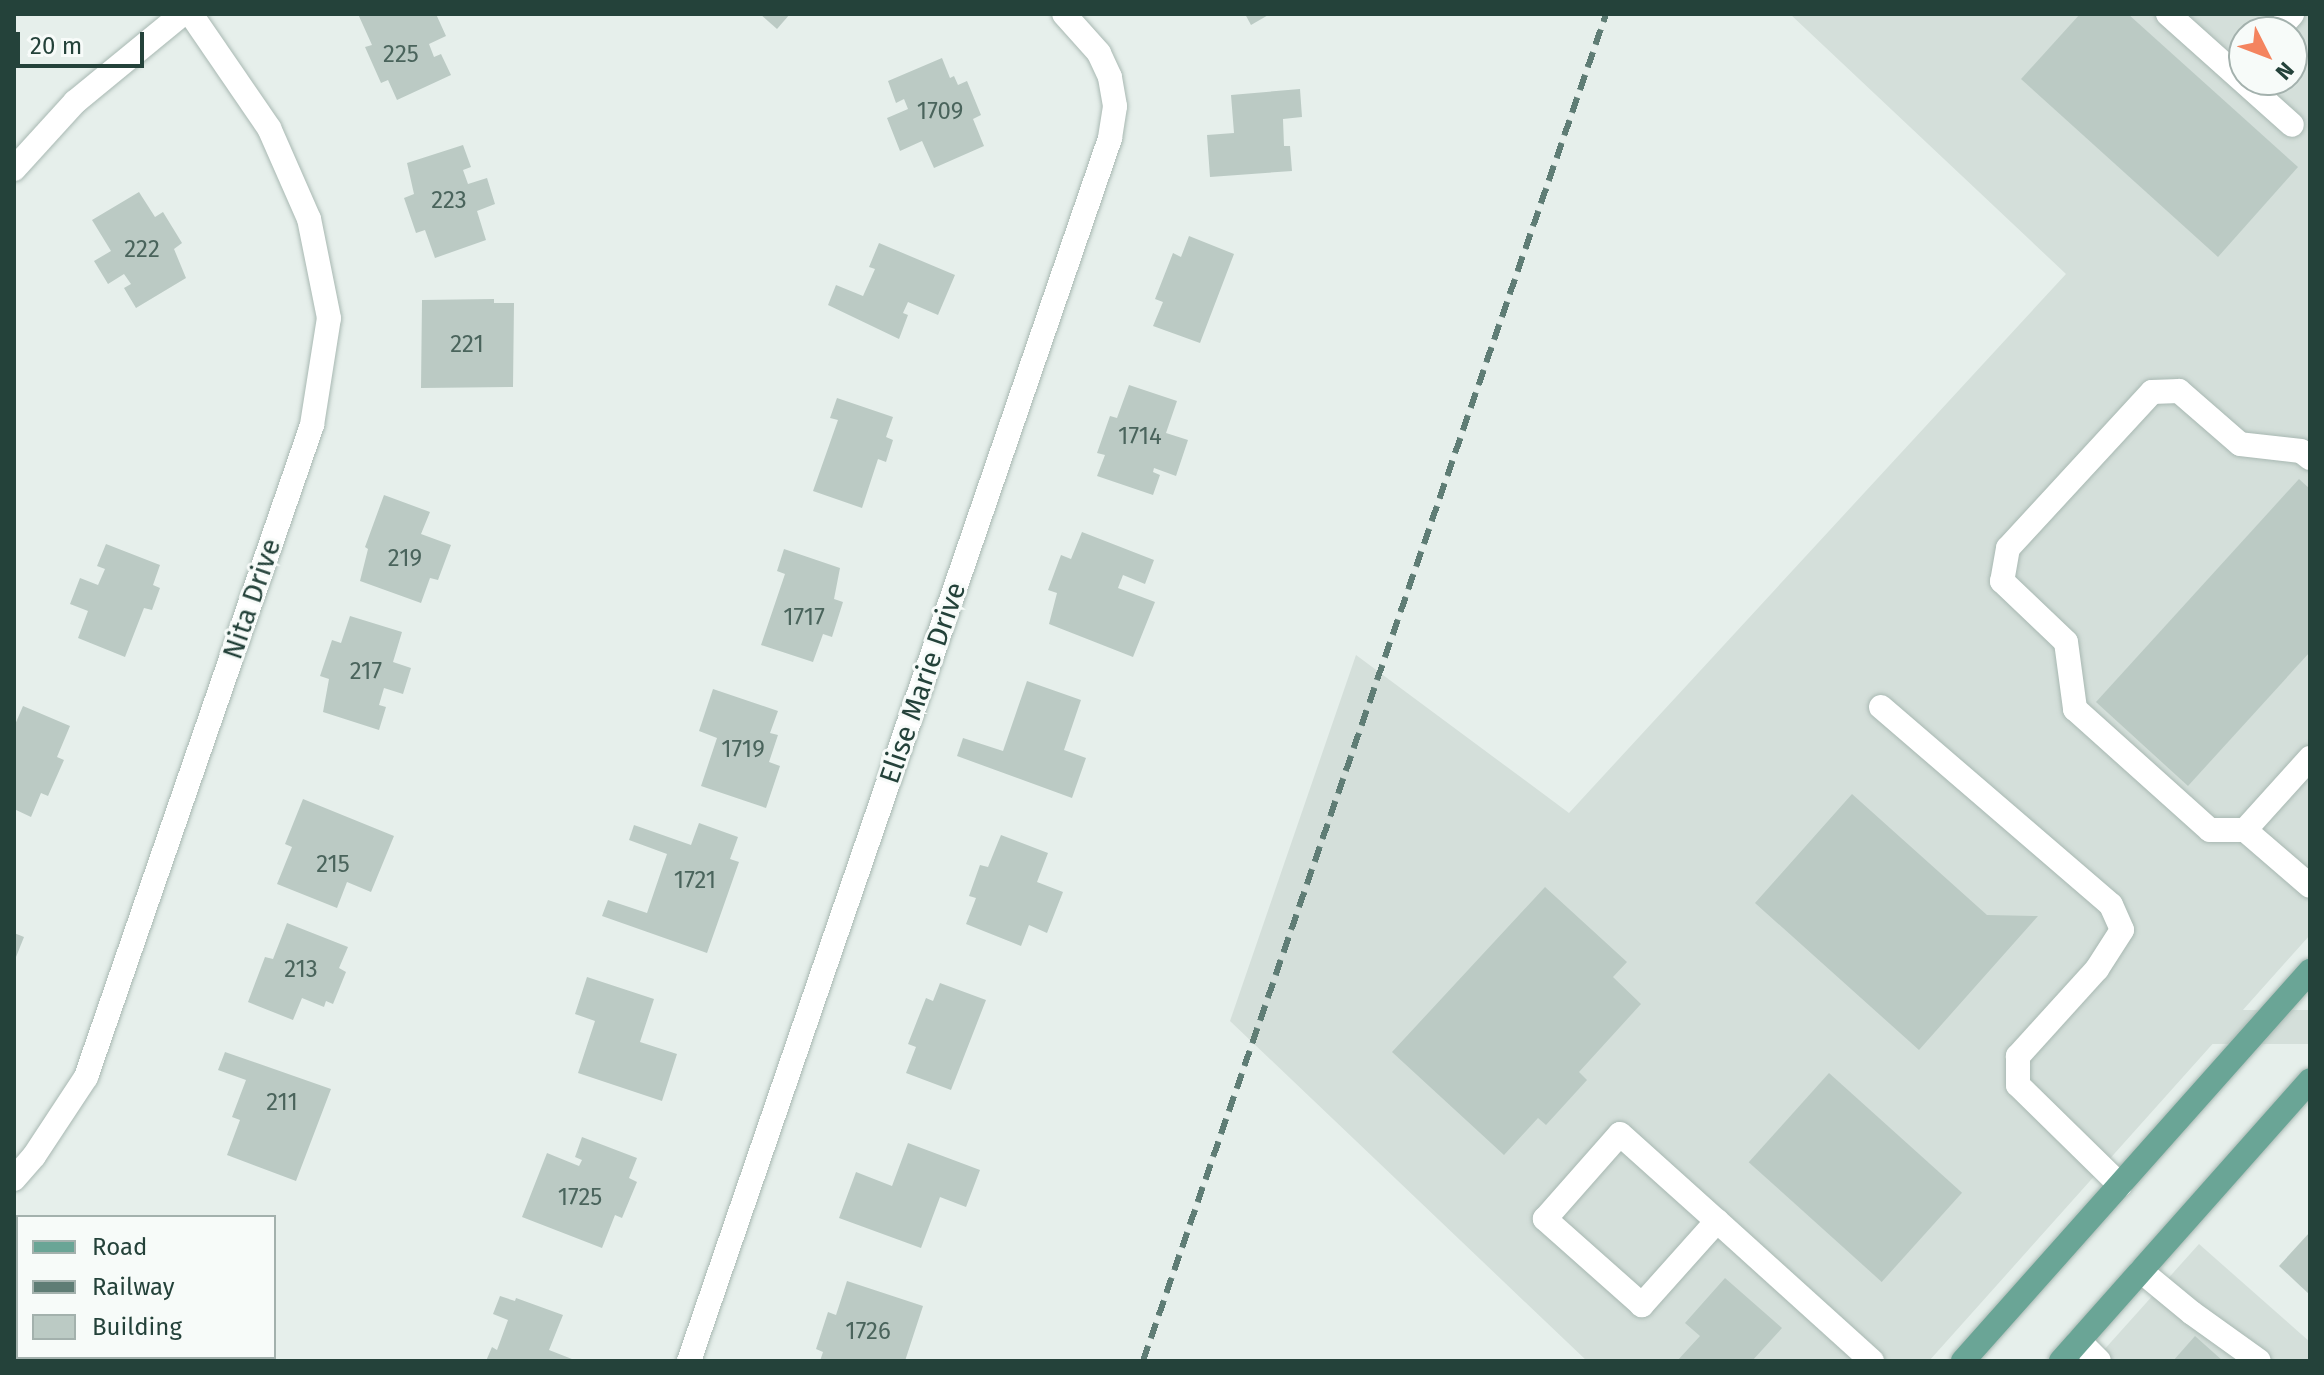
<!DOCTYPE html>
<style>
body{margin:0}
#map{position:relative;width:2324px;height:1375px;overflow:hidden;background:#e6efeb;font-family:"Fira Sans",sans-serif}
div>[style]{position:absolute}
.built>*{inset:0;background:#d4dfda;transform-origin:0 0}
.green>*{inset:0;background:#bfe0c8}
.building>*{inset:0;background:#bbcac4;transform-origin:0 0}
.roads{filter:drop-shadow(0 0 2px #a8b8b2) drop-shadow(0 0 2px #a8b8b2)}
.minor>*{height:24px;margin:-12px;padding:0 12px;transform-origin:12px;border-radius:12px;background:#fff}
.major>*{height:24px;margin:-12px;padding:0 12px;transform-origin:12px;border-radius:12px;background:#6aa596}
.rail>*{height:6px;margin-top:-3px;transform-origin:0;background:repeating-linear-gradient(90deg,#5f7d75 0 16px,transparent 0 24px)}
span{translate:-50% -50%;white-space:nowrap;text-align:center;line-height:1.15;-webkit-text-stroke:6px #f7fbf9;paint-order:stroke}
.number-label{font-size:24px;color:#4a645c}
.number-label span{-webkit-text-stroke-width:0}
.street-label{font-size:28px;color:#24423a}
.frame{position:absolute;inset:0;border:16px solid #24423a;pointer-events:none}
.legend{position:absolute;left:16px;top:1215px;width:260px;height:144px;box-sizing:border-box;background:#f7fbf9;border:2px solid #a3b1ad;margin:0;padding:10px 14px;list-style:none;font-size:24px;color:#24423a}
.legend li{display:flex;align-items:center;gap:16px;height:40px}
.legend b{width:40px;border:2px solid #a3b1ad}
.north{position:absolute;left:2228px;top:16px;width:80px;height:80px;box-sizing:border-box;background:#f7fbf9;border:2px solid #a3b1ad;border-radius:50%;rotate:132deg;font-size:22px;font-weight:700;line-height:32px;text-align:center;color:#24423a}
.north::after{content:'';display:block;margin:auto;width:28px;height:36px;background:#f4845f;clip-path:polygon(50% 0,100% 100%,50% 72%,0 100%)}
.scale{position:absolute;left:16px;top:32px;width:128px;height:36px;box-sizing:border-box;border:4px solid #24423a;border-top:0;padding-left:10px;font-size:24px;line-height:28px;white-space:nowrap;color:#24423a;-webkit-text-stroke:6px #f7fbf9;paint-order:stroke}
</style>
<div id="map">
<div class="built">
<div style="clip-path:polygon(evenodd,1790px 14px,2310px 14px,2310px 935px,1929px 1361px,1587px 1361px,1230px 1021px,1356px 655px,1569px 813px,2066px 274px,1790px 14px,2244px 32px,2292px 32px,2292px 80px,2244px 80px,2244px 32px)"></div>
<div style="left:2310px;top:1010px;width:34px;height:471px;rotate:90deg"></div>
<div style="clip-path:polygon(2199px 1244px,2310px 1342px,2310px 1361px,2094px 1361px)"></div>
</div>
<div class="green">
<div style="clip-path:polygon(18px 1323px,18px 1357px,198px 1357px,197px 1361px,14px 1361px,14px 1331px)"></div>
</div>
<div class="building">
<div style="clip-path:polygon(358px 14px,436px 14px,446px 36px,429px 44px,434px 57px,441px 54px,451px 75px,397px 100px,388px 80px,381px 83px,365px 47px,372px 45px)"></div>
<div style="clip-path:polygon(760px 14px,790px 14px,777px 29px)"></div>
<div style="clip-path:polygon(1245px 14px,1270px 14px,1251px 25px)"></div>
<div style="clip-path:polygon(2080px 14px,2128px 14px,2298px 167px,2218px 257px,2021px 79px)"></div>
<div style="clip-path:polygon(942px 58px,950px 78px,954px 76px,958px 85px,967px 81px,981px 115px,973px 119px,984px 146px,934px 168px,922px 141px,900px 151px,887px 118px,908px 109px,904px 99px,896px 103px,888px 81px)"></div>
<div style="clip-path:polygon(1300px 89px,1302px 117px,1283px 119px,1284px 146px,1290px 146px,1292px 171px,1210px 177px,1207px 135px,1234px 133px,1231px 95px)"></div>
<div style="clip-path:polygon(463px 145px,471px 167px,463px 170px,468px 184px,487px 178px,495px 204px,477px 211px,486px 240px,435px 258px,425px 230px,416px 233px,404px 198px,414px 194px,407px 163px)"></div>
<div style="clip-path:polygon(139px 192px,155px 217px,163px 212px,182px 243px,174px 249px,186px 278px,136px 308px,124px 288px,131px 284px,124px 274px,108px 284px,94px 261px,111px 251px,92px 220px)"></div>
<div style="clip-path:polygon(1189px 236px,1234px 254px,1200px 343px,1153px 326px,1163px 302px,1155px 299px,1173px 253px,1181px 257px)"></div>
<div style="clip-path:polygon(879px 243px,955px 275px,938px 315px,908px 302px,903px 313px,908px 315px,899px 339px,828px 305px,836px 285px,863px 296px,875px 269px,869px 267px)"></div>
<div style="clip-path:polygon(494px 299px,494px 303px,514px 303px,513px 387px,421px 388px,422px 300px)"></div>
<div style="clip-path:polygon(1129px 385px,1177px 401px,1166px 433px,1188px 440px,1176px 476px,1154px 468px,1153px 472px,1160px 475px,1153px 495px,1097px 476px,1105px 455px,1097px 453px,1110px 416px,1117px 418px)"></div>
<div style="clip-path:polygon(837px 398px,893px 417px,886px 437px,893px 440px,886px 462px,878px 459px,862px 508px,813px 491px,838px 420px,830px 418px)"></div>
<div style="clip-path:polygon(2299px 479px,2310px 489px,2310px 652px,2188px 786px,2096px 702px)"></div>
<div style="clip-path:polygon(384px 495px,430px 512px,421px 534px,451px 545px,438px 580px,430px 578px,421px 603px,360px 581px,368px 549px,365px 547px)"></div>
<div style="clip-path:polygon(1082px 532px,1154px 560px,1145px 584px,1123px 575px,1118px 588px,1155px 602px,1133px 657px,1049px 624px,1057px 593px,1048px 590px,1061px 555px,1071px 559px)"></div>
<div style="clip-path:polygon(106px 544px,160px 565px,153px 585px,160px 588px,152px 610px,144px 608px,125px 657px,78px 638px,88px 611px,70px 604px,80px 578px,98px 585px,105px 569px,97px 566px)"></div>
<div style="clip-path:polygon(784px 549px,840px 568px,834px 599px,843px 602px,832px 637px,823px 634px,813px 662px,761px 645px,785px 574px,777px 571px)"></div>
<div style="clip-path:polygon(350px 616px,402px 632px,393px 662px,411px 668px,403px 694px,384px 688px,379px 705px,386px 707px,379px 730px,323px 712px,329px 679px,320px 676px,332px 640px,341px 643px)"></div>
<div style="clip-path:polygon(1027px 681px,1081px 700px,1064px 750px,1086px 758px,1072px 798px,957px 756px,963px 738px,1003px 751px)"></div>
<div style="clip-path:polygon(713px 689px,778px 711px,770px 733px,778px 735px,769px 762px,780px 766px,766px 808px,701px 786px,717px 738px,699px 731px)"></div>
<div style="clip-path:polygon(23px 706px,70px 726px,57px 757px,64px 760px,48px 796px,41px 793px,31px 817px,14px 809px,14px 727px)"></div>
<div style="clip-path:polygon(1852px 794px,1987px 915px,2038px 916px,1919px 1050px,1755px 903px)"></div>
<div style="clip-path:polygon(303px 799px,394px 836px,371px 892px,347px 882px,337px 908px,277px 884px,292px 847px,285px 844px)"></div>
<div style="clip-path:polygon(699px 823px,738px 837px,730px 859px,739px 862px,707px 953px,602px 916px,608px 900px,647px 913px,667px 854px,629px 840px,634px 825px,691px 845px)"></div>
<div style="clip-path:polygon(1001px 835px,1048px 853px,1037px 882px,1063px 892px,1047px 933px,1029px 925px,1021px 946px,966px 924px,976px 898px,969px 896px,980px 865px,988px 867px)"></div>
<div style="clip-path:polygon(1545px 887px,1627px 962px,1613px 977px,1641px 1004px,1579px 1072px,1587px 1080px,1546px 1125px,1538px 1118px,1504px 1155px,1392px 1052px)"></div>
<div style="clip-path:polygon(287px 923px,348px 947px,339px 968px,346px 972px,333px 1004px,326px 1001px,324px 1007px,302px 998px,293px 1020px,248px 1002px,265px 957px,273px 959px)"></div>
<div style="clip-path:polygon(14px 933px,24px 937px,14px 962px)"></div>
<div style="clip-path:polygon(587px 977px,654px 999px,640px 1042px,677px 1054px,662px 1101px,578px 1073px,595px 1021px,575px 1014px)"></div>
<div style="clip-path:polygon(940px 983px,986px 1000px,951px 1090px,906px 1073px,916px 1047px,908px 1044px,926px 998px,933px 1001px)"></div>
<div style="clip-path:polygon(225px 1052px,331px 1089px,296px 1181px,227px 1155px,240px 1120px,232px 1117px,246px 1080px,218px 1070px)"></div>
<div style="left:1829px;top:1073px;width:179px;height:120px;rotate:42deg"></div>
<div style="clip-path:polygon(582px 1137px,637px 1158px,629px 1178px,637px 1182px,622px 1218px,615px 1215px,602px 1248px,522px 1217px,547px 1153px,579px 1166px,582px 1160px,575px 1157px)"></div>
<div style="clip-path:polygon(908px 1143px,980px 1170px,966px 1207px,940px 1197px,921px 1248px,839px 1218px,856px 1172px,892px 1186px)"></div>
<div style="clip-path:polygon(2310px 1232px,2310px 1295px,2279px 1266px)"></div>
<div style="clip-path:polygon(1725px 1278px,1782px 1328px,1752px 1361px,1677px 1361px,1700px 1336px,1685px 1323px)"></div>
<div style="clip-path:polygon(847px 1281px,923px 1306px,905px 1361px,820px 1361px,823px 1352px,816px 1349px,828px 1312px,836px 1315px)"></div>
<div style="clip-path:polygon(500px 1296px,515px 1301px,516px 1298px,563px 1315px,549px 1350px,577px 1361px,486px 1361px,492px 1347px,497px 1350px,508px 1320px,493px 1314px)"></div>
<div style="clip-path:polygon(2195px 1336px,2223px 1361px,2173px 1361px)"></div>
</div>
<div class="roads">
<div class="minor">
<div style="left:2168px;top:14px;width:166px;rotate:41.8deg"></div>
<div style="left:2276px;top:32px;width:24px;rotate:-48deg"></div>
<div style="left:14px;top:169px;width:91px;rotate:-47.7deg"></div>
<div style="left:75px;top:102px;width:139px;rotate:-39.4deg"></div>
<div style="left:2310px;top:458px;width:11px;rotate:-142deg"></div>
<div style="left:2301px;top:451px;width:61px;rotate:-173.5deg"></div>
<div style="left:2240px;top:444px;width:81px;rotate:-139deg"></div>
<div style="left:2179px;top:391px;width:27px;rotate:178deg"></div>
<div style="left:2152px;top:392px;width:212px;rotate:132.7deg"></div>
<div style="left:2008px;top:548px;width:34px;rotate:100deg"></div>
<div style="left:2002px;top:581px;width:88px;rotate:43.6deg"></div>
<div style="left:2066px;top:642px;width:68px;rotate:82.3deg"></div>
<div style="left:2075px;top:709px;width:181px;rotate:41.9deg"></div>
<div style="left:2210px;top:830px;width:35px"></div>
<div style="left:2245px;top:830px;width:86px;rotate:40.7deg"></div>
<div style="left:1881px;top:707px;width:303px;rotate:40.7deg"></div>
<div style="left:2111px;top:905px;width:27px;rotate:66deg"></div>
<div style="left:2122px;top:930px;width:46px;rotate:122.7deg"></div>
<div style="left:2097px;top:969px;width:118px;rotate:132.2deg"></div>
<div style="left:2018px;top:1056px;width:29px;rotate:90deg"></div>
<div style="left:2018px;top:1085px;width:143px;rotate:44.4deg"></div>
<div style="left:2245px;top:830px;width:97px;rotate:-47.9deg"></div>
<div style="left:14px;top:1179px;width:30px;rotate:-49deg"></div>
<div style="left:34px;top:1156px;width:95px;rotate:-56.6deg"></div>
<div style="left:86px;top:1077px;width:690px;rotate:-70.88deg"></div>
<div style="left:312px;top:425px;width:108px;rotate:-81deg"></div>
<div style="left:329px;top:318px;width:101px;rotate:-101.4deg"></div>
<div style="left:309px;top:219px;width:99px;rotate:-113.7deg"></div>
<div style="left:269px;top:128px;width:138px;rotate:-124.4deg"></div>
<div style="left:1717px;top:1221px;width:113px;rotate:131.8deg"></div>
<div style="left:1642px;top:1305px;width:130px;rotate:-138.4deg"></div>
<div style="left:1545px;top:1219px;width:113px;rotate:-48.6deg"></div>
<div style="left:1620px;top:1134px;width:130px;rotate:41.9deg"></div>
<div style="left:1717px;top:1221px;width:209px;rotate:42.1deg"></div>
<div style="left:2141px;top:1271px;width:66px;rotate:39.5deg"></div>
<div style="left:2192px;top:1313px;width:82px;rotate:35.6deg"></div>
<div style="left:2079px;top:1341px;width:28px;rotate:45deg"></div>
<div style="left:689px;top:1361px;width:1293px;rotate:-71deg"></div>
<div style="left:1110px;top:138px;width:32px;rotate:-81deg"></div>
<div style="left:1115px;top:106px;width:29px;rotate:-100deg"></div>
<div style="left:1110px;top:77px;width:26px;rotate:-115deg"></div>
<div style="left:1099px;top:53px;width:52px;rotate:-131.9deg"></div>
</div>
<div class="major">
<div style="left:1963px;top:1361px;width:522px;rotate:-48.34deg"></div>
<div style="left:2061px;top:1361px;width:375px;rotate:-48.4deg"></div>
</div>
</div>
<div class="rail">
<div style="left:1143px;top:1361px;width:1424px;rotate:-71.03deg"></div>
</div>
<div class="number-label">
<span style="left:401px;top:55px">225</span>
<span style="left:940px;top:112px">1709</span>
<span style="left:449px;top:201px">223</span>
<span style="left:142px;top:250px">222</span>
<span style="left:467px;top:345px">221</span>
<span style="left:1140px;top:437px">1714</span>
<span style="left:405px;top:559px">219</span>
<span style="left:804px;top:618px">1717</span>
<span style="left:366px;top:672px">217</span>
<span style="left:743px;top:750px">1719</span>
<span style="left:333px;top:865px">215</span>
<span style="left:695px;top:881px">1721</span>
<span style="left:301px;top:970px">213</span>
<span style="left:282px;top:1103px">211</span>
<span style="left:580px;top:1198px">1725</span>
<span style="left:868px;top:1332px">1726</span>
</div>
<div class="street-label">
<span style="left:252px;top:599px;rotate:-71deg">Nita Drive</span>
<span style="left:923px;top:683px;rotate:-71deg">Elise Marie Drive</span>
</div>
<div class="frame"></div>
<ul class="legend">
<li><b style="height:10px;background:#6aa596"></b>Road</li>
<li><b style="height:10px;background:#5f7d75"></b>Railway</li>
<li><b style="height:22px;background:#bbcac4"></b>Building</li>
</ul>
<div class="north">N</div>
<div class="scale">20 m</div>
</div>
